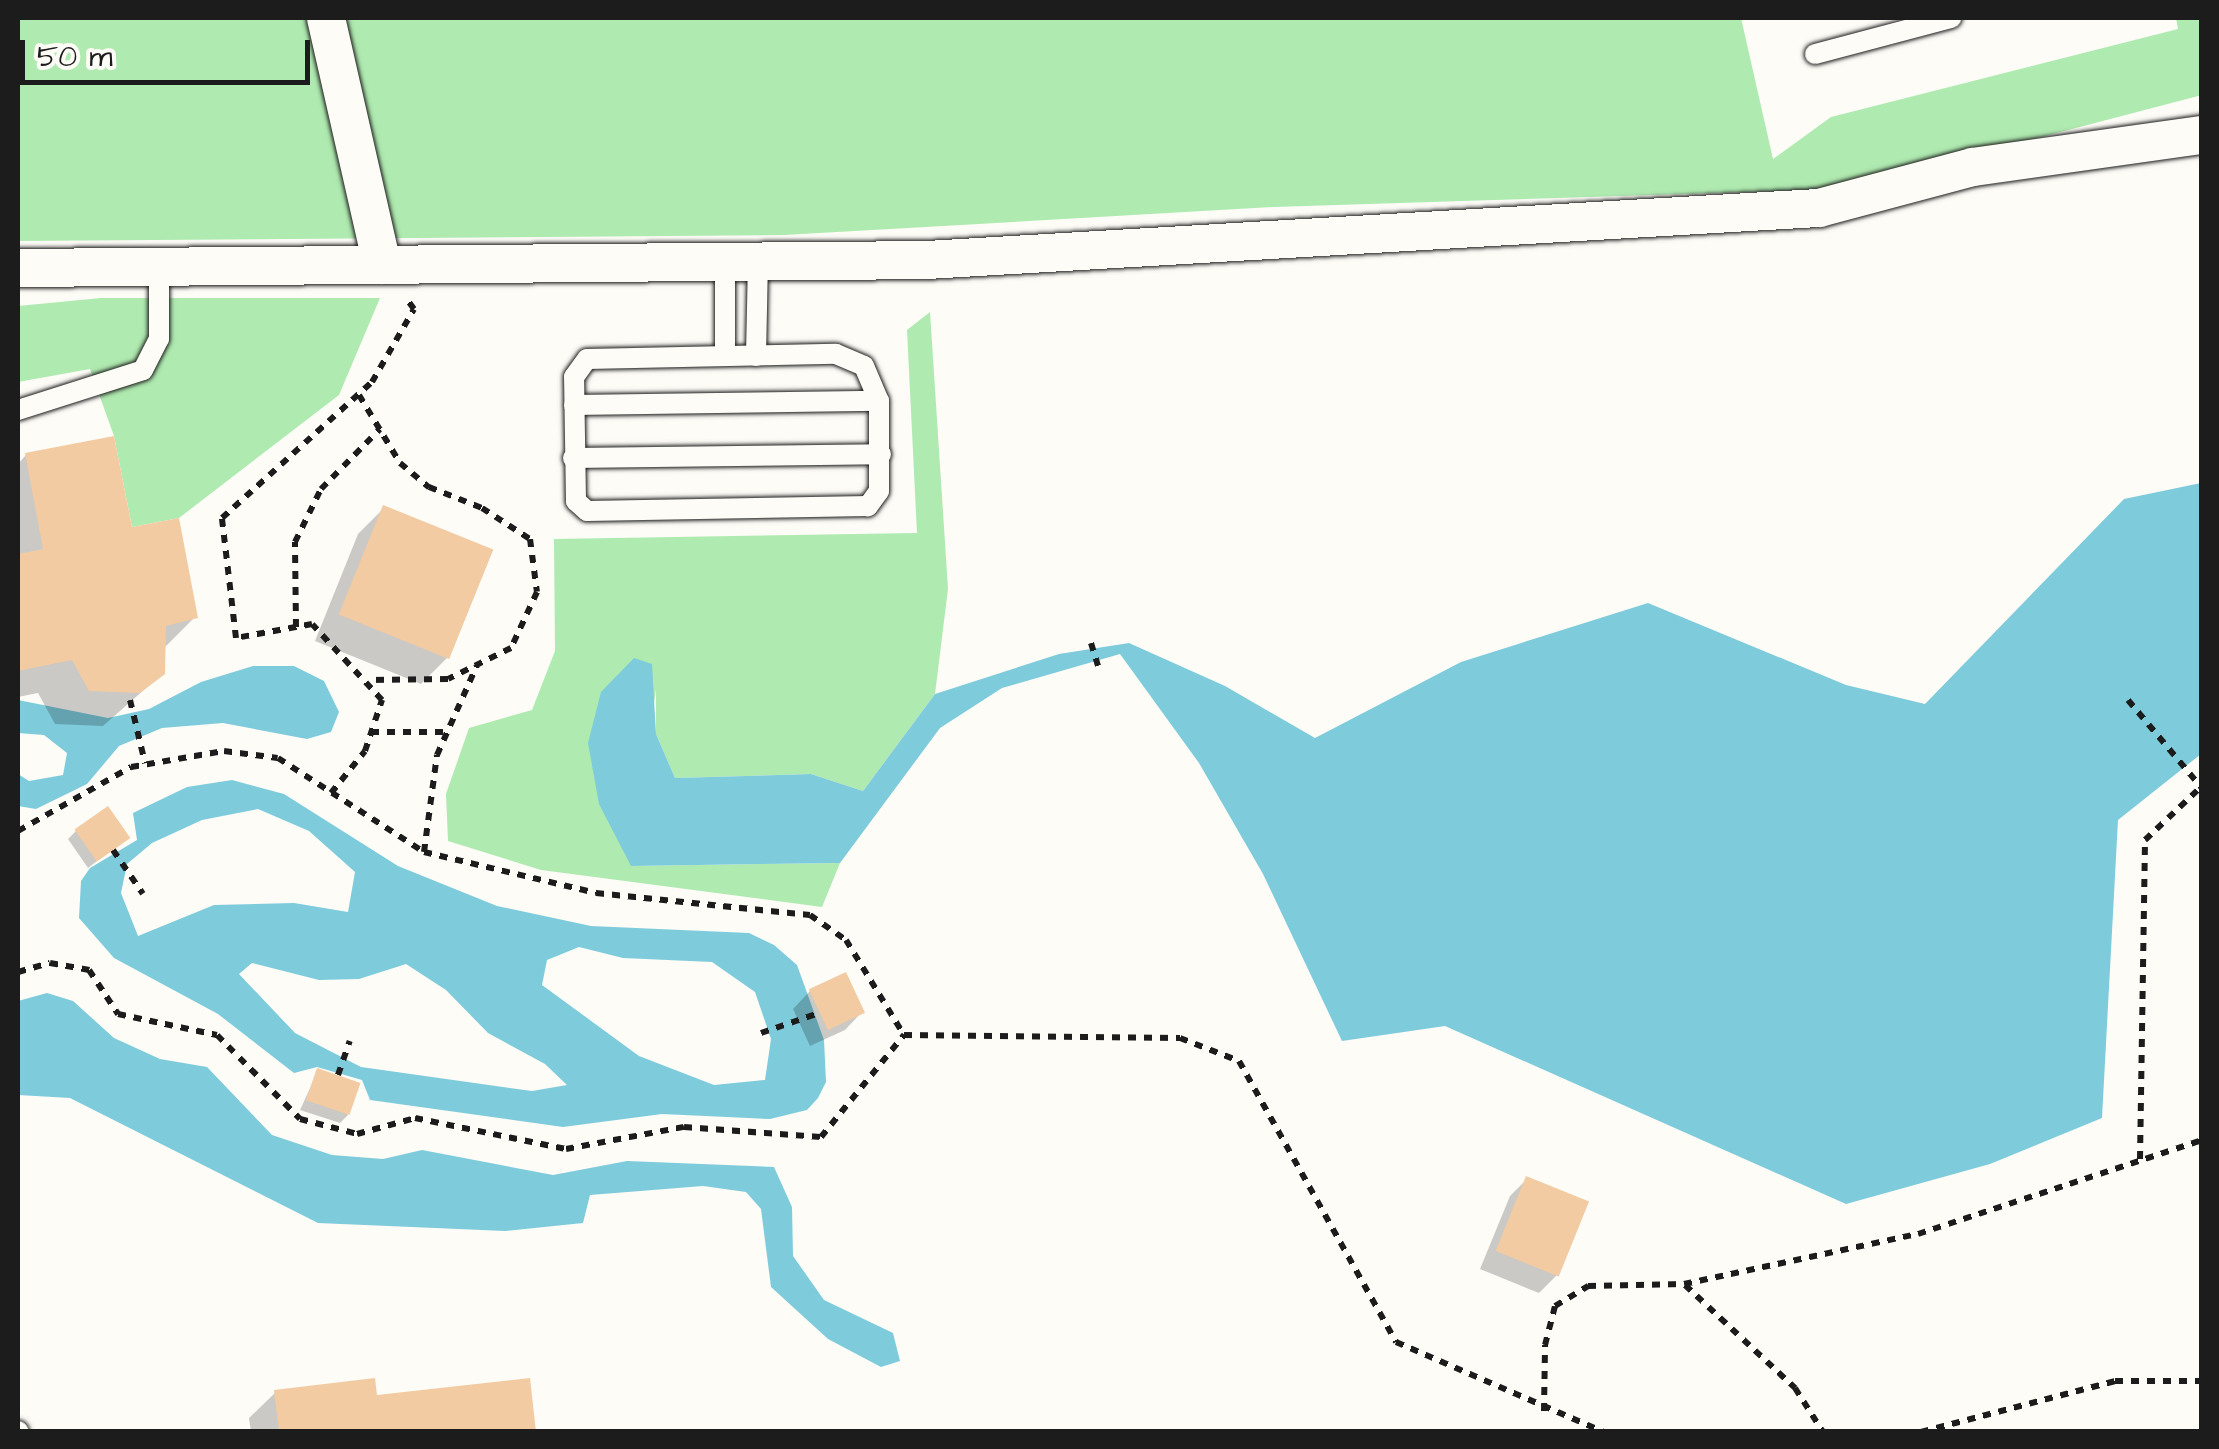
<!DOCTYPE html>
<style>
body{margin:0}
#map{position:relative;width:2219px;height:1449px;overflow:hidden;background:#fdfcf7;font-family:"Architects Daughter",sans-serif}
div>[style]{position:absolute}
.green>*{inset:0;background:#afeab0}
.water>*{inset:0;background:#7ecbdc}
.shadow>*{inset:0;background:#0003}
.building>*{inset:0;background:#f2cba2;transform-origin:0 0}
.path>*{height:6px;margin-top:-3px;transform-origin:0;background:repeating-linear-gradient(90deg,#1c1c1c 0 8px,transparent 0 16px)}
.roads{filter:drop-shadow(0 0 2px #1c1c1c) drop-shadow(0 0 2px #1c1c1c)}
.service>*{height:20px;margin:-10px;padding:0 10px;transform-origin:10px;border-radius:10px;background:#fdfcf7}
.minor>*{height:38px;margin:-19px;padding:0 19px;transform-origin:19px;border-radius:19px;background:#fdfcf7}
span{translate:-50% -50%;white-space:nowrap;text-align:center;line-height:1.15;-webkit-text-stroke:9px #fdfcf7;paint-order:stroke}
.frame{position:absolute;inset:0;border:20px solid #1c1c1c;pointer-events:none}
.scale{position:absolute;left:20px;top:40px;width:290px;height:45px;box-sizing:border-box;border:5px solid #1c1c1c;border-top:0;padding-left:12px;font-size:30px;line-height:35px;white-space:nowrap;color:#1c1c1c;-webkit-text-stroke:8px #fdfcf7;paint-order:stroke}
</style>
<div id="map">
<div class="green">
<div style="clip-path:polygon(18px 18px,1741px 18px,1773px 159px,1831px 117px,2178px 29px,2176px 18px,2201px 18px,2202px 95px,1843px 189px,1274px 207px,784px 235px,18px 241px)"></div>
<div style="clip-path:polygon(101px 298px,380px 298px,339px 395px,179px 518px,132px 527px,114px 436px,90px 369px,18px 382px,18px 306px)"></div>
<div style="clip-path:polygon(930px 312px,948px 589px,935px 694px,863px 791px,811px 774px,675px 778px,656px 734px,656px 689px,631px 866px,840px 863px,822px 907px,541px 870px,448px 841px,446px 794px,469px 728px,532px 710px,555px 651px,554px 539px,917px 533px,907px 330px)"></div>
</div>
<div class="water">
<div style="clip-path:polygon(2201px 483px,2201px 754px,2118px 820px,2102px 1118px,1990px 1164px,1846px 1204px,1445px 1026px,1342px 1041px,1263px 874px,1199px 763px,1120px 654px,1002px 688px,940px 728px,840px 863px,631px 866px,599px 804px,588px 743px,601px 692px,634px 658px,652px 664px,656px 734px,675px 778px,811px 774px,863px 791px,935px 694px,1059px 654px,1129px 643px,1225px 686px,1315px 738px,1461px 662px,1648px 603px,1846px 685px,1925px 704px,2124px 499px)"></div>
<div style="clip-path:polygon(253px 666px,294px 666px,324px 681px,339px 712px,331px 732px,307px 739px,223px 723px,162px 728px,119px 746px,87px 784px,36px 809px,18px 806px,18px 774px,29px 781px,63px 775px,67px 753px,44px 735px,18px 733px,18px 700px,108px 718px,149px 709px,201px 682px)"></div>
<div style="clip-path:polygon(evenodd,232px 780px,284px 794px,398px 866px,497px 906px,591px 926px,749px 933px,774px 945px,797px 965px,824px 1040px,826px 1082px,818px 1098px,807px 1110px,770px 1119px,662px 1114px,563px 1127px,370px 1100px,362px 1080px,317px 1067px,294px 1073px,218px 1014px,114px 958px,79px 918px,81px 881px,90px 868px,137px 840px,133px 813px,187px 787px,232px 780px,258px 809px,309px 831px,355px 872px,348px 912px,294px 903px,214px 905px,138px 936px,121px 893px,127px 864px,152px 843px,202px 820px,258px 809px,232px 780px,579px 947px,623px 958px,712px 962px,755px 992px,771px 1039px,765px 1080px,714px 1085px,639px 1056px,542px 985px,547px 960px,579px 947px,232px 780px,252px 963px,319px 980px,359px 979px,406px 964px,446px 990px,488px 1033px,545px 1064px,567px 1085px,532px 1091px,361px 1067px,295px 1033px,239px 974px,252px 963px)"></div>
<div style="clip-path:polygon(47px 993px,73px 1001px,114px 1038px,160px 1059px,207px 1067px,272px 1135px,332px 1155px,383px 1159px,422px 1150px,553px 1175px,627px 1161px,774px 1167px,792px 1207px,793px 1256px,824px 1300px,893px 1333px,900px 1361px,881px 1367px,828px 1339px,771px 1287px,761px 1209px,746px 1192px,703px 1186px,590px 1195px,583px 1223px,505px 1231px,318px 1223px,70px 1098px,18px 1095px,18px 1001px)"></div>
</div>
<div class="shadow">
<div style="clip-path:polygon(26px 455px,130px 530px,195px 617px,163px 649px,163px 673px,103px 726px,55px 724px,38px 693px,18px 697px,18px 464px)"></div>
<div style="clip-path:polygon(384px 508px,447px 658px,421px 684px,315px 641px,358px 534px)"></div>
<div style="clip-path:polygon(76px 831px,127px 838px,88px 868px,68px 839px)"></div>
<div style="clip-path:polygon(810px 991px,862px 1012px,845px 1030px,810px 1046px,793px 1009px)"></div>
<div style="clip-path:polygon(318px 1071px,348px 1115px,340px 1123px,300px 1110px)"></div>
<div style="clip-path:polygon(1527px 1179px,1557px 1275px,1539px 1293px,1480px 1269px,1510px 1196px)"></div>
<div style="clip-path:polygon(276px 1392px,375px 1398px,533px 1432px,251px 1432px,249px 1418px)"></div>
</div>
<div class="building">
<div style="clip-path:polygon(114px 436px,132px 527px,179px 518px,198px 618px,166px 626px,165px 674px,140px 693px,89px 691px,72px 660px,18px 671px,18px 554px,43px 549px,25px 453px)"></div>
<div style="left:383px;top:505px;width:119px;height:118px;rotate:22deg"></div>
<div style="left:108px;top:806px;width:39px;height:41px;rotate:55deg"></div>
<div style="left:846px;top:972px;width:45px;height:41px;rotate:65deg"></div>
<div style="left:317px;top:1068px;width:46px;height:34px;rotate:19deg"></div>
<div style="left:1526px;top:1176px;width:68px;height:81px;rotate:22deg"></div>
<div style="clip-path:polygon(375px 1378px,377px 1395px,530px 1378px,536px 1432px,279px 1432px,274px 1390px)"></div>
</div>
<div class="path">
<div style="left:359px;top:395px;width:79px;rotate:58.9deg"></div>
<div style="left:400px;top:463px;width:38px;rotate:40deg"></div>
<div style="left:429px;top:487px;width:57px;rotate:21.6deg"></div>
<div style="left:482px;top:508px;width:57px;rotate:32.9deg"></div>
<div style="left:530px;top:539px;width:53px;rotate:82.5deg"></div>
<div style="left:537px;top:592px;width:62px;rotate:114.9deg"></div>
<div style="left:511px;top:648px;width:70px;rotate:153.8deg"></div>
<div style="left:448px;top:679px;width:80px;rotate:179.3deg"></div>
<div style="left:296px;top:627px;width:85px;rotate:-90.7deg"></div>
<div style="left:295px;top:542px;width:59px;rotate:-63.9deg"></div>
<div style="left:321px;top:489px;width:84px;rotate:-45.5deg"></div>
<div style="left:1091px;top:643px;width:24px;rotate:73deg"></div>
<div style="left:130px;top:700px;width:65px;rotate:76.6deg"></div>
<div style="left:2128px;top:700px;width:114px;rotate:50deg"></div>
<div style="left:371px;top:732px;width:76px"></div>
<div style="left:331px;top:793px;width:54px;rotate:-51deg"></div>
<div style="left:365px;top:751px;width:54px;rotate:-71.6deg"></div>
<div style="left:382px;top:700px;width:103px;rotate:-132.6deg"></div>
<div style="left:312px;top:624px;width:77px;rotate:169.6deg"></div>
<div style="left:236px;top:638px;width:121px;rotate:-96.7deg"></div>
<div style="left:222px;top:518px;width:202px;rotate:-42.2deg"></div>
<div style="left:372px;top:382px;width:84px;rotate:-60.1deg"></div>
<div style="left:414px;top:309px;width:9px;rotate:-126deg"></div>
<div style="left:18px;top:831px;width:130px;rotate:-29.5deg"></div>
<div style="left:131px;top:767px;width:94px;rotate:-9.8deg"></div>
<div style="left:224px;top:751px;width:54px;rotate:7.4deg"></div>
<div style="left:278px;top:758px;width:174px;rotate:32.8deg"></div>
<div style="left:424px;top:852px;width:177px;rotate:13.4deg"></div>
<div style="left:596px;top:893px;width:215px;rotate:5.9deg"></div>
<div style="left:810px;top:915px;width:44px;rotate:34.8deg"></div>
<div style="left:846px;top:940px;width:111px;rotate:58.6deg"></div>
<div style="left:113px;top:850px;width:53px;rotate:55.7deg"></div>
<div style="left:424px;top:852px;width:98px;rotate:-82.4deg"></div>
<div style="left:437px;top:755px;width:98px;rotate:-66deg"></div>
<div style="left:18px;top:972px;width:33px;rotate:-16deg"></div>
<div style="left:50px;top:963px;width:40px;rotate:10deg"></div>
<div style="left:89px;top:970px;width:53px;rotate:56.6deg"></div>
<div style="left:118px;top:1014px;width:101px;rotate:12deg"></div>
<div style="left:217px;top:1035px;width:118px;rotate:45.3deg"></div>
<div style="left:300px;top:1119px;width:59px;rotate:14.7deg"></div>
<div style="left:357px;top:1134px;width:60px;rotate:-15.4deg"></div>
<div style="left:415px;top:1118px;width:154px;rotate:11.6deg"></div>
<div style="left:566px;top:1149px;width:120px;rotate:-10.6deg"></div>
<div style="left:684px;top:1127px;width:137px;rotate:4.2deg"></div>
<div style="left:821px;top:1137px;width:132px;rotate:-50.9deg"></div>
<div style="left:761px;top:1033px;width:61px;rotate:-19deg"></div>
<div style="left:904px;top:1035px;width:276px;rotate:0.6deg"></div>
<div style="left:1180px;top:1038px;width:63px;rotate:21.3deg"></div>
<div style="left:1239px;top:1061px;width:322px;rotate:60.8deg"></div>
<div style="left:1396px;top:1342px;width:227px;rotate:23.4deg"></div>
<div style="left:338px;top:1075px;width:36px;rotate:-71deg"></div>
<div style="left:2140px;top:1159px;width:319px;rotate:-89.1deg"></div>
<div style="left:2145px;top:840px;width:79px;rotate:-43.5deg"></div>
<div style="left:1685px;top:1285px;width:151px;rotate:43.1deg"></div>
<div style="left:1795px;top:1388px;width:52px;rotate:57.5deg"></div>
<div style="left:1544px;top:1411px;width:66px;rotate:-89.1deg"></div>
<div style="left:1545px;top:1345px;width:40px;rotate:-75.6deg"></div>
<div style="left:1555px;top:1306px;width:39px;rotate:-31deg"></div>
<div style="left:1588px;top:1286px;width:96px;rotate:-1.2deg"></div>
<div style="left:1684px;top:1284px;width:239px;rotate:-12.1deg"></div>
<div style="left:1918px;top:1234px;width:299px;rotate:-18.3deg"></div>
<div style="left:1921px;top:1432px;width:201px;rotate:-14.7deg"></div>
<div style="left:2115px;top:1381px;width:87px"></div>
</div>
<div class="roads">
<div class="service">
<div style="left:1815px;top:54px;width:141px;rotate:-14.8deg"></div>
<div style="left:725px;top:264px;width:92px;rotate:90deg"></div>
<div style="left:836px;top:354px;width:30px;rotate:23deg"></div>
<div style="left:864px;top:366px;width:38px;rotate:67deg"></div>
<div style="left:879px;top:401px;width:90px;rotate:90deg"></div>
<div style="left:879px;top:491px;width:19px;rotate:126deg"></div>
<div style="left:868px;top:506px;width:281px;rotate:179deg"></div>
<div style="left:587px;top:511px;width:15px;rotate:-138deg"></div>
<div style="left:576px;top:501px;width:124px;rotate:-90.9deg"></div>
<div style="left:574px;top:377px;width:22px;rotate:-54deg"></div>
<div style="left:587px;top:359px;width:249px;rotate:-1.2deg"></div>
<div style="left:756px;top:356px;width:92px;rotate:-88.8deg"></div>
<div style="left:574px;top:405px;width:305px;rotate:-0.8deg"></div>
<div style="left:18px;top:410px;width:131px;rotate:-17.7deg"></div>
<div style="left:143px;top:370px;width:35px;rotate:-63deg"></div>
<div style="left:159px;top:339px;width:73px;rotate:-90deg"></div>
<div style="left:573px;top:458px;width:308px;rotate:-0.7deg"></div>
<div style="left:18px;top:1431px;width:1px;rotate:45deg"></div>
</div>
<div class="minor">
<div style="left:326px;top:18px;width:253px;rotate:77.2deg"></div>
<div style="left:18px;top:268px;width:909px;rotate:-0.5deg"></div>
<div style="left:927px;top:260px;width:894px;rotate:-3.34deg"></div>
<div style="left:1819px;top:208px;width:159px;rotate:-14.9deg"></div>
<div style="left:1973px;top:167px;width:231px;rotate:-8deg"></div>
</div>
</div>
<div class="frame"></div>
<div class="scale">50 m</div>
</div>
